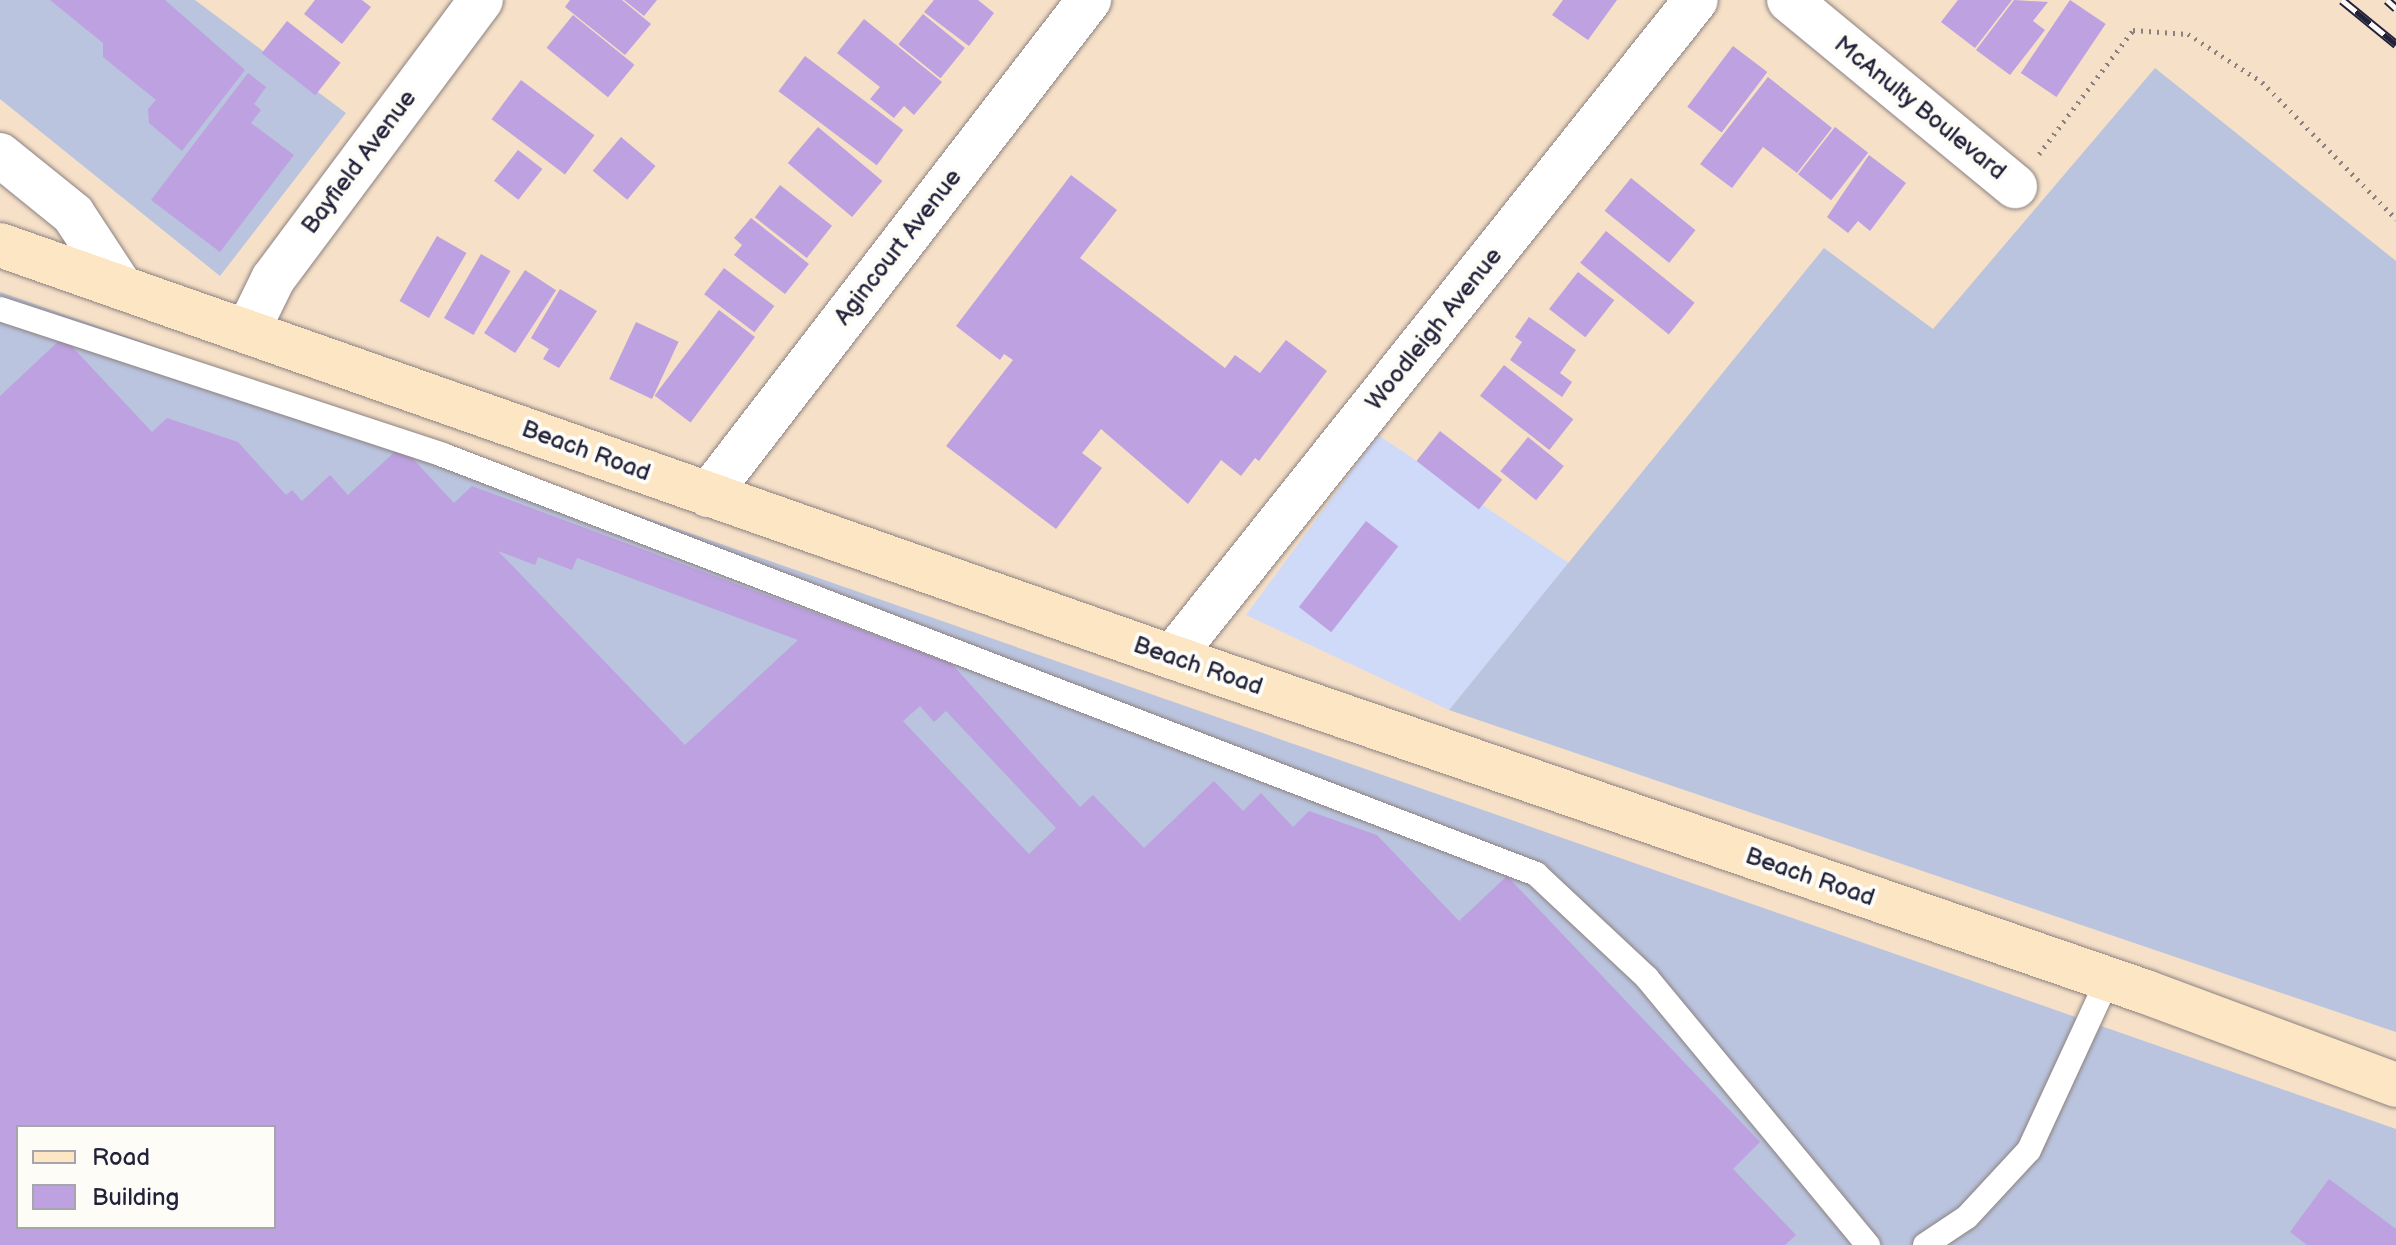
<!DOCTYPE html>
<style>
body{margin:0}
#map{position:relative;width:2396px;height:1245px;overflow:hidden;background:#f6e0c7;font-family:"Balsamiq Sans",sans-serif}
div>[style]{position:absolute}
.built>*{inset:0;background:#cfdaf9}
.industrial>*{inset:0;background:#bac4de}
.building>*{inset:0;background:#bda1e0;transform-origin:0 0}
.path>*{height:5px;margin-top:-2.5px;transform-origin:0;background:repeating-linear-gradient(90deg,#8c8181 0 2px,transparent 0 8px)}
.roads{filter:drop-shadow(0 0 2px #8c8181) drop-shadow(0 0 2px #8c8181)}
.lane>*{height:24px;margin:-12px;padding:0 12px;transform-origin:12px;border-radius:12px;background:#fff}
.street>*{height:44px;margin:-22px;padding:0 22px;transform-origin:22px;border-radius:22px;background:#fff}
.secondary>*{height:44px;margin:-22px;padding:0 22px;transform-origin:22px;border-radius:22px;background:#fce6c4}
.rail>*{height:9px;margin-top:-4.5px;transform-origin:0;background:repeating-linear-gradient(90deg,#fdfcf7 0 18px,#22223b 0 36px);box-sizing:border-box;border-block:2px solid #22223b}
span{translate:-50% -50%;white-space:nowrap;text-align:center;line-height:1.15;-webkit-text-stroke:8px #fdfcf7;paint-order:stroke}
.street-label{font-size:24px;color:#22223b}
.legend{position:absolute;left:16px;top:1125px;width:260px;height:104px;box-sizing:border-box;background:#fdfcf7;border:2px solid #a5a5ac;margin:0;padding:10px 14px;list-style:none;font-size:24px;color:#22223b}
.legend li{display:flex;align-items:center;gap:16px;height:40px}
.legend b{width:40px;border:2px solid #a5a5ac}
</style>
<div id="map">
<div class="built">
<div style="clip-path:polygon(1378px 435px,1569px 563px,1449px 710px,1246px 615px)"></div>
</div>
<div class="industrial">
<div style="clip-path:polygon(0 0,195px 0,346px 113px,220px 276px,0 99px)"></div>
<div style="clip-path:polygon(2155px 68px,2396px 261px,2396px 1032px,1449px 710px,1824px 248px,1933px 329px)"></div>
<div style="clip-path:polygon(evenodd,0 292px,2396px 1129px,2396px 1245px,0 1245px,0 292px,18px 1127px,274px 1127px,274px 1227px,18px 1227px,18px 1127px)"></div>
</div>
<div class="building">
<div style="clip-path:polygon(50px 0,165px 0,245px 70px,182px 151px,149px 123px,148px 109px,156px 100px,103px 57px,103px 43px)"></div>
<div style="clip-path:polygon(315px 0,362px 0,371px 7px,342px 44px,304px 14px)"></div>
<div style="clip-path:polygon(570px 0,622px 0,651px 24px,625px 55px,565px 7px)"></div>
<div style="clip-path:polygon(624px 0,657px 0,644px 16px)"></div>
<div style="clip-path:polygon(934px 0,978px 0,994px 13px,969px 46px,924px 12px)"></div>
<div style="clip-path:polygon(1563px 0,1617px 0,1588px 40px,1552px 15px)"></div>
<div style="clip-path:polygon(1958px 0,2012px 0,1975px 48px,1941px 22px)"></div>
<div style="clip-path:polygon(2014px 0,2048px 2px,2033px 21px,2045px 30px,2010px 75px,1976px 50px)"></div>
<div style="left:2070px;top:0;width:43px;height:88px;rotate:34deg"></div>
<div style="left:923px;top:14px;width:54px;height:39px;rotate:39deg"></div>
<div style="left:573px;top:15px;width:79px;height:42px;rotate:39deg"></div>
<div style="clip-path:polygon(864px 19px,942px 82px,914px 115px,904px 106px,894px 118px,870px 99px,880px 87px,837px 53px)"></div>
<div style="left:287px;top:21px;width:68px;height:41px;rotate:38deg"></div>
<div style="left:1733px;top:46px;width:43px;height:76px;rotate:37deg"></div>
<div style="left:805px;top:56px;width:123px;height:44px;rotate:37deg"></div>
<div style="clip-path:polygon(248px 73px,266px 87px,254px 104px,261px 110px,251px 123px,294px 155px,220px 252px,151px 200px)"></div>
<div style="clip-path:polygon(1768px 77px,1832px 128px,1797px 173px,1763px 147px,1732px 188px,1700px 164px)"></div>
<div style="left:521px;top:80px;width:92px;height:49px;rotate:37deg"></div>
<div style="left:818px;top:127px;width:84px;height:47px;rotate:40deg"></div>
<div style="left:1835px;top:127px;width:42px;height:60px;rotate:38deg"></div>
<div style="left:621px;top:137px;width:45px;height:44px;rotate:40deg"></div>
<div style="left:518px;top:150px;width:31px;height:39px;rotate:38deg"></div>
<div style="clip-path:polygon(1869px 155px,1906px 183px,1870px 231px,1858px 221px,1848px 233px,1827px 217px)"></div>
<div style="clip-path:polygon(1071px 175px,1117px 210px,1080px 258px,1225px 368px,1235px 355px,1260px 373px,1286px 340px,1327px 371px,1259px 461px,1255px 458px,1241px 476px,1221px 460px,1188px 504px,1101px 429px,1082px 453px,1102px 468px,1056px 529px,946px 446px,1013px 360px,1004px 354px,1000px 360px,956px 326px)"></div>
<div style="left:1631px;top:178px;width:83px;height:42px;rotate:39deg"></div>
<div style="left:780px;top:185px;width:66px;height:41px;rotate:38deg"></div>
<div style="clip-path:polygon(751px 218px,809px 264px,785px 294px,734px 255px,742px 245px,734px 238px)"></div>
<div style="left:1606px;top:231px;width:114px;height:41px;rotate:39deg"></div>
<div style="left:437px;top:236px;width:34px;height:75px;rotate:30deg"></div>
<div style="left:481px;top:254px;width:34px;height:74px;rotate:30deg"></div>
<div style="left:724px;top:268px;width:63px;height:33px;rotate:37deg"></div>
<div style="left:525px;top:270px;width:37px;height:75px;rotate:33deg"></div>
<div style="left:1578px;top:272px;width:46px;height:47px;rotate:38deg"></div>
<div style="clip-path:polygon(560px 289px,597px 311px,559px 368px,543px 359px,549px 349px,531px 338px)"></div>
<div style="left:719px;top:310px;width:45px;height:107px;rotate:37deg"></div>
<div style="clip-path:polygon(1529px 317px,1576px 350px,1560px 373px,1572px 382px,1562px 397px,1510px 360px,1522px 342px,1515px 337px)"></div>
<div style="left:636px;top:322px;width:47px;height:63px;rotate:25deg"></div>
<div style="clip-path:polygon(evenodd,63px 337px,152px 432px,167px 418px,238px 442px,286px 495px,292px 490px,302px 501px,330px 475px,348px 495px,401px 446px,454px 503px,472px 486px,952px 664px,1080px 807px,1093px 795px,1144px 848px,1214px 781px,1243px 811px,1261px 793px,1293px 827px,1309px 811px,1377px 835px,1459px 921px,1507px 876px,1760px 1142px,1733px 1169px,1796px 1235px,1785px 1245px,0 1245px,0 396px,63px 337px,498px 551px,535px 565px,538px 557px,572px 570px,577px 558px,798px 640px,685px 745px,498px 551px,63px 337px,920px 706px,934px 722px,946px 711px,1056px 828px,1029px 854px,903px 721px,920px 706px,63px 337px,18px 1127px,274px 1127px,274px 1227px,18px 1227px,18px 1127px)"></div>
<div style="left:1504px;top:365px;width:88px;height:39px;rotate:38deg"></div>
<div style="left:1440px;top:431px;width:79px;height:38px;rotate:38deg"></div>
<div style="left:1528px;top:437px;width:46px;height:44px;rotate:39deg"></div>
<div style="left:1366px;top:521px;width:41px;height:109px;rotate:38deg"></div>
<div style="clip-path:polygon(2329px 1179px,2396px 1229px,2396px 1245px,2307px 1245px,2290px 1232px)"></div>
</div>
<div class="path">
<div style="left:2039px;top:154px;width:156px;rotate:-52.8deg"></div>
<div style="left:2133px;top:30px;width:55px;rotate:4.2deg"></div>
<div style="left:2188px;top:34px;width:88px;rotate:33deg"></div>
<div style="left:2262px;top:82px;width:192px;rotate:45.6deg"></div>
</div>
<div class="roads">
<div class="lane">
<div style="left:0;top:309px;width:466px;rotate:18.2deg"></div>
<div style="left:443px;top:455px;width:1171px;rotate:20.97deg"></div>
<div style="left:1536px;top:874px;width:152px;rotate:43.1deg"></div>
<div style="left:1647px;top:978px;width:347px;rotate:50.4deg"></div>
<div style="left:1925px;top:1245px;width:50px;rotate:-33.7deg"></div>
<div style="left:1967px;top:1217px;width:91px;rotate:-47.2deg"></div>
<div style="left:2029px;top:1150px;width:188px;rotate:-65.2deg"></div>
</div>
<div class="street">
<div style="left:1789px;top:0;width:293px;rotate:39.5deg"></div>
<div style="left:0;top:155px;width:94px;rotate:38.9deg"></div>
<div style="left:73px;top:214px;width:87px;rotate:56.7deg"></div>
<div style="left:248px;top:330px;width:57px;rotate:-63.9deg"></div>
<div style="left:273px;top:279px;width:348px;rotate:-53.3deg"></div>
<div style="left:708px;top:495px;width:625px;rotate:-52.41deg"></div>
<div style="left:1172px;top:657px;width:840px;rotate:-51.43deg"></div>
</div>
<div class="secondary">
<div style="left:0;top:245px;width:1242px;rotate:19.37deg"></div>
<div style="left:1172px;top:657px;width:1030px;rotate:18.98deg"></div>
<div style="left:2146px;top:992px;width:267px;rotate:20.4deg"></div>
</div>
</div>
<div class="rail">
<div style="left:2342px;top:0;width:70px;rotate:39.2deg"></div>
<div style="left:2387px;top:0;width:12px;rotate:42deg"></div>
</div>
<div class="street-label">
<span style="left:1920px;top:108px;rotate:39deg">McAnulty Boulevard</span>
<span style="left:359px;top:162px;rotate:-53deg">Bayfield Avenue</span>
<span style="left:898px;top:247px;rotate:-52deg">Agincourt Avenue</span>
<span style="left:1434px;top:329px;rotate:-51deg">Woodleigh Avenue</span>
<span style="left:586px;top:451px;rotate:20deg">Beach Road</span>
<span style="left:1198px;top:666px;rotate:19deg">Beach Road</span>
<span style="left:1810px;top:877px;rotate:19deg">Beach Road</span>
</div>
<ul class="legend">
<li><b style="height:10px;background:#fce6c4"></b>Road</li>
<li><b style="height:22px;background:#bda1e0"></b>Building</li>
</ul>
</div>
